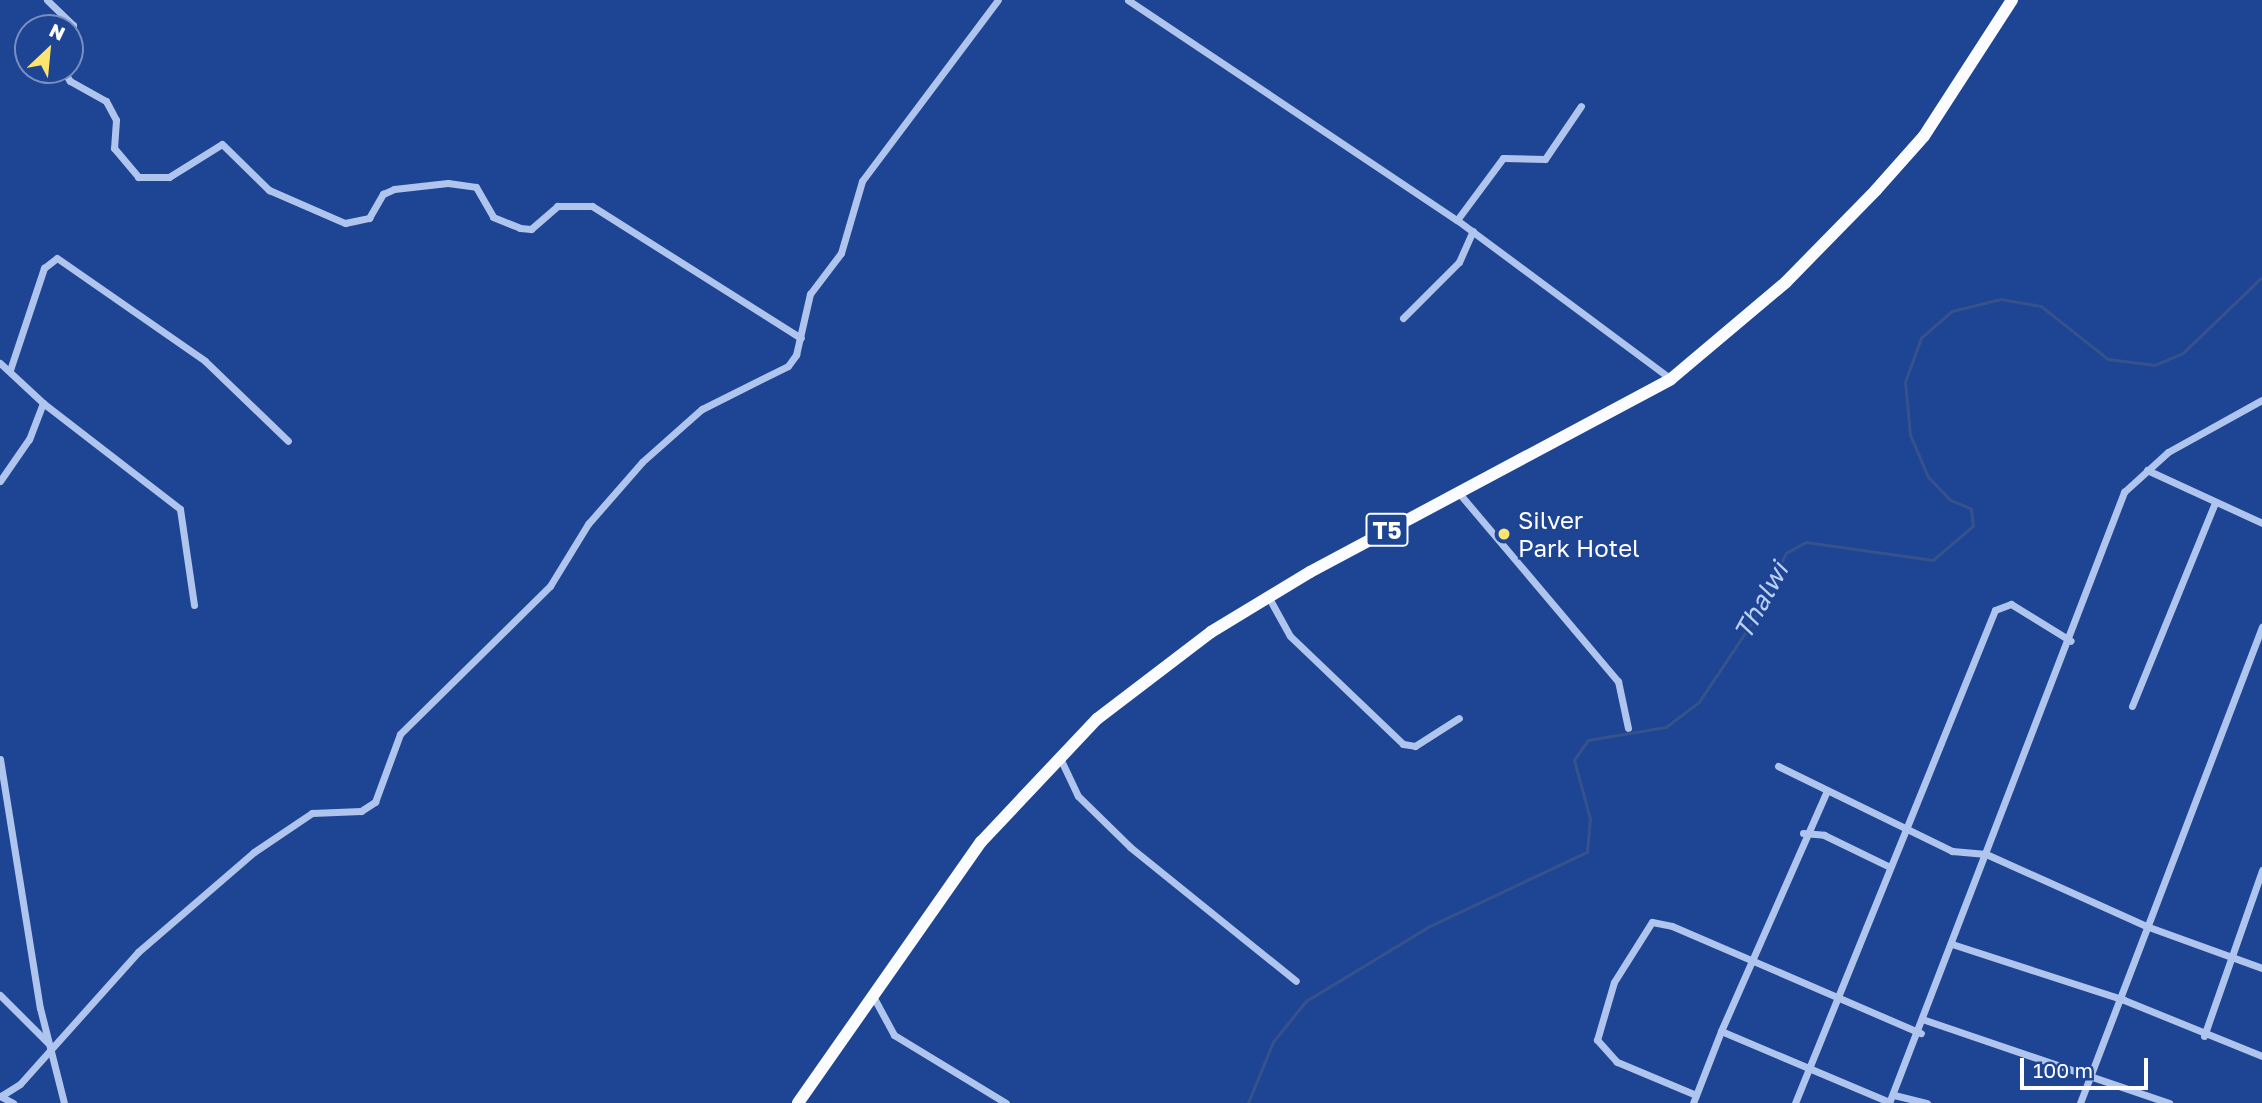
<!DOCTYPE html>
<style>
body{margin:0}
#map{position:relative;width:2262px;height:1103px;overflow:hidden;background:#1e4494;font-family:"Golos Text",sans-serif}
div>[style]{position:absolute}
.stream>*{height:2.5px;margin:-1.25px;padding:0 1.25px;transform-origin:1.25px;border-radius:1.25px;background:#36528c}
.minor>*{height:7px;margin:-3.5px;padding:0 3.5px;transform-origin:3.5px;border-radius:3.5px;background:#b0c5ee}
.trunk>*{height:12px;margin:-6px;padding:0 6px;transform-origin:6px;border-radius:6px;background:#fbfcff}
.dots>*{width:19px;height:19px;translate:-50% -50%;box-sizing:border-box;border:4px solid #1e4494;border-radius:50%}
span{translate:-50% -50%;white-space:nowrap;text-align:center;line-height:1.15;-webkit-text-stroke:5px #1e4494;paint-order:stroke}
.shield-label span{padding:2px 5px;background:#1e4494;border:2px solid;border-radius:5px;-webkit-text-stroke-width:0}
.shield-label{font-size:23px;color:#fff;font-weight:700}
.poi-label{font-size:24px;color:#fff}
.left{translate:0 -50%;text-align:left}
.water-label{font-size:26px;color:#bcd0f5;font-style:italic}
.north{position:absolute;left:14px;top:14px;width:70px;height:70px;box-sizing:border-box;background:#1e4494;border:2px solid #788fbf;border-radius:50%;rotate:26deg;font-size:19px;font-weight:700;line-height:28px;text-align:center;color:#fff}
.north::after{content:'';display:block;margin:auto;width:24px;height:32px;background:#fde36f;clip-path:polygon(50% 0,100% 100%,50% 72%,0 100%)}
.scale{position:absolute;left:2020px;top:1058px;width:128px;height:32px;box-sizing:border-box;border:4px solid #fff;border-top:0;padding-left:9px;font-size:21px;line-height:24px;white-space:nowrap;color:#fff;-webkit-text-stroke:5px #1e4494;paint-order:stroke}
</style>
<div id="map">
<div class="stream">
<div style="left:1248px;top:1103px;width:66px;rotate:-67.7deg"></div>
<div style="left:1273px;top:1042px;width:53px;rotate:-51.2deg"></div>
<div style="left:1306px;top:1001px;width:143px;rotate:-31.2deg"></div>
<div style="left:1428px;top:927px;width:176px;rotate:-25.3deg"></div>
<div style="left:1587px;top:852px;width:33px;rotate:-85deg"></div>
<div style="left:1590px;top:819px;width:61px;rotate:-105.2deg"></div>
<div style="left:1574px;top:760px;width:24px;rotate:-55deg"></div>
<div style="left:1588px;top:740px;width:79px;rotate:-9.5deg"></div>
<div style="left:1666px;top:727px;width:41px;rotate:-37.1deg"></div>
<div style="left:1699px;top:702px;width:97px;rotate:-56.3deg"></div>
<div style="left:1753px;top:621px;width:76px;rotate:-64.1deg"></div>
<div style="left:1786px;top:553px;width:23px;rotate:-29deg"></div>
<div style="left:1806px;top:542px;width:128px;rotate:8.1deg"></div>
<div style="left:1933px;top:560px;width:52px;rotate:-40.4deg"></div>
<div style="left:1973px;top:526px;width:17px;rotate:-97deg"></div>
<div style="left:1971px;top:509px;width:23px;rotate:-157deg"></div>
<div style="left:1950px;top:500px;width:32px;rotate:-134deg"></div>
<div style="left:1928px;top:477px;width:46px;rotate:-113.2deg"></div>
<div style="left:1910px;top:435px;width:53px;rotate:-95.4deg"></div>
<div style="left:1905px;top:382px;width:47px;rotate:-70deg"></div>
<div style="left:1921px;top:338px;width:41px;rotate:-41.1deg"></div>
<div style="left:1952px;top:311px;width:50px;rotate:-13.8deg"></div>
<div style="left:2001px;top:299px;width:41px;rotate:9.9deg"></div>
<div style="left:2041px;top:306px;width:85px;rotate:38.3deg"></div>
<div style="left:2108px;top:359px;width:47px;rotate:7.3deg"></div>
<div style="left:2155px;top:365px;width:30px;rotate:-23deg"></div>
<div style="left:2183px;top:353px;width:110px;rotate:-43.9deg"></div>
</div>
<div class="minor">
<div style="left:47px;top:0;width:36px;rotate:44deg"></div>
<div style="left:73px;top:25px;width:26px;rotate:97deg"></div>
<div style="left:1128px;top:0;width:396px;rotate:33.8deg"></div>
<div style="left:1457px;top:220px;width:267px;rotate:36.6deg"></div>
<div style="left:63px;top:70px;width:13px;rotate:58deg"></div>
<div style="left:70px;top:81px;width:41px;rotate:29.1deg"></div>
<div style="left:106px;top:101px;width:21px;rotate:62deg"></div>
<div style="left:116px;top:120px;width:28px;rotate:94deg"></div>
<div style="left:114px;top:148px;width:38px;rotate:50deg"></div>
<div style="left:138px;top:177px;width:31px"></div>
<div style="left:169px;top:177px;width:62px;rotate:-31.9deg"></div>
<div style="left:222px;top:144px;width:66px;rotate:44.4deg"></div>
<div style="left:269px;top:190px;width:83px;rotate:23.5deg"></div>
<div style="left:345px;top:223px;width:25px;rotate:-12deg"></div>
<div style="left:369px;top:218px;width:28px;rotate:-60deg"></div>
<div style="left:383px;top:194px;width:12px;rotate:-24deg"></div>
<div style="left:394px;top:189px;width:54px;rotate:-6.3deg"></div>
<div style="left:448px;top:183px;width:28px;rotate:8deg"></div>
<div style="left:476px;top:187px;width:34px;rotate:60deg"></div>
<div style="left:493px;top:217px;width:29px;rotate:22deg"></div>
<div style="left:520px;top:228px;width:11px;rotate:5deg"></div>
<div style="left:531px;top:229px;width:35px;rotate:-41deg"></div>
<div style="left:557px;top:206px;width:35px"></div>
<div style="left:592px;top:206px;width:247px;rotate:32.3deg"></div>
<div style="left:1457px;top:220px;width:77px;rotate:-53.4deg"></div>
<div style="left:1503px;top:158px;width:42px;rotate:1.4deg"></div>
<div style="left:1545px;top:159px;width:64px;rotate:-55.8deg"></div>
<div style="left:1403px;top:318px;width:79px;rotate:-45deg"></div>
<div style="left:1459px;top:262px;width:34px;rotate:-66deg"></div>
<div style="left:0;top:363px;width:59px;rotate:42.9deg"></div>
<div style="left:43px;top:403px;width:39px;rotate:111deg"></div>
<div style="left:29px;top:439px;width:51px;rotate:124.6deg"></div>
<div style="left:10px;top:370px;width:108px;rotate:-71.6deg"></div>
<div style="left:44px;top:268px;width:16px;rotate:-38deg"></div>
<div style="left:57px;top:258px;width:180px;rotate:34.8deg"></div>
<div style="left:205px;top:361px;width:115px;rotate:43.9deg"></div>
<div style="left:43px;top:403px;width:173px;rotate:37.7deg"></div>
<div style="left:180px;top:509px;width:97px;rotate:81.7deg"></div>
<div style="left:2147px;top:470px;width:127px;rotate:24.7deg"></div>
<div style="left:1458px;top:492px;width:248px;rotate:49.8deg"></div>
<div style="left:1618px;top:681px;width:48px;rotate:78deg"></div>
<div style="left:1269px;top:598px;width:43px;rotate:61.1deg"></div>
<div style="left:1290px;top:636px;width:156px;rotate:43.7deg"></div>
<div style="left:1403px;top:744px;width:12px;rotate:9deg"></div>
<div style="left:1415px;top:746px;width:52px;rotate:-32.5deg"></div>
<div style="left:2132px;top:706px;width:217px;rotate:-67.8deg"></div>
<div style="left:1060px;top:758px;width:42px;rotate:64.7deg"></div>
<div style="left:1078px;top:796px;width:73px;rotate:44.4deg"></div>
<div style="left:1130px;top:847px;width:213px;rotate:38.9deg"></div>
<div style="left:0;top:759px;width:252px;rotate:80.9deg"></div>
<div style="left:40px;top:1008px;width:98px;rotate:75.8deg"></div>
<div style="left:1778px;top:766px;width:194px;rotate:26deg"></div>
<div style="left:1952px;top:851px;width:34px;rotate:5deg"></div>
<div style="left:1986px;top:854px;width:175px;rotate:24.2deg"></div>
<div style="left:2146px;top:926px;width:123px;rotate:19.9deg"></div>
<div style="left:1803px;top:833px;width:21px;rotate:5deg"></div>
<div style="left:1824px;top:835px;width:73px;rotate:25.9deg"></div>
<div style="left:1952px;top:944px;width:181px;rotate:18deg"></div>
<div style="left:2124px;top:1000px;width:149px;rotate:22.1deg"></div>
<div style="left:0;top:995px;width:68px;rotate:45deg"></div>
<div style="left:874px;top:998px;width:42px;rotate:61.6deg"></div>
<div style="left:894px;top:1035px;width:131px;rotate:31.3deg"></div>
<div style="left:1925px;top:1020px;width:258px;rotate:18.8deg"></div>
<div style="left:1721px;top:1031px;width:262px;rotate:-66.2deg"></div>
<div style="left:2204px;top:1036px;width:176px;rotate:-70.7deg"></div>
<div style="left:1696px;top:1095px;width:86px;rotate:-157.3deg"></div>
<div style="left:1617px;top:1062px;width:30px;rotate:-132deg"></div>
<div style="left:1597px;top:1040px;width:60px;rotate:-73.7deg"></div>
<div style="left:1614px;top:982px;width:71px;rotate:-57.7deg"></div>
<div style="left:1652px;top:922px;width:20px;rotate:11deg"></div>
<div style="left:1672px;top:926px;width:271px;rotate:23.3deg"></div>
<div style="left:1894px;top:1095px;width:34px;rotate:14deg"></div>
<div style="left:0;top:1096px;width:15px;rotate:28deg"></div>
<div style="left:1px;top:1096px;width:22px;rotate:-32deg"></div>
<div style="left:20px;top:1084px;width:177px;rotate:-48.2deg"></div>
<div style="left:138px;top:952px;width:153px;rotate:-40.8deg"></div>
<div style="left:254px;top:852px;width:70px;rotate:-33.9deg"></div>
<div style="left:312px;top:813px;width:49px;rotate:-2.3deg"></div>
<div style="left:361px;top:811px;width:17px;rotate:-33deg"></div>
<div style="left:375px;top:802px;width:72px;rotate:-69.8deg"></div>
<div style="left:400px;top:734px;width:211px;rotate:-44.6deg"></div>
<div style="left:550px;top:586px;width:73px;rotate:-58.5deg"></div>
<div style="left:588px;top:524px;width:82px;rotate:-48.9deg"></div>
<div style="left:642px;top:462px;width:80px;rotate:-41.5deg"></div>
<div style="left:702px;top:409px;width:96px;rotate:-26.6deg"></div>
<div style="left:788px;top:366px;width:14px;rotate:-54deg"></div>
<div style="left:796px;top:355px;width:63px;rotate:-77.1deg"></div>
<div style="left:810px;top:294px;width:51px;rotate:-52.9deg"></div>
<div style="left:841px;top:253px;width:75px;rotate:-73.7deg"></div>
<div style="left:862px;top:181px;width:226px;rotate:-53.1deg"></div>
<div style="left:1693px;top:1103px;width:77px;rotate:-68.7deg"></div>
<div style="left:1721px;top:1031px;width:182px;rotate:22.9deg"></div>
<div style="left:1795px;top:1103px;width:532px;rotate:-67.92deg"></div>
<div style="left:1995px;top:610px;width:17px;rotate:-21deg"></div>
<div style="left:2011px;top:604px;width:70px;rotate:31.7deg"></div>
<div style="left:1889px;top:1103px;width:655px;rotate:-68.96deg"></div>
<div style="left:2124px;top:492px;width:59px;rotate:-42.3deg"></div>
<div style="left:2168px;top:452px;width:107px;rotate:-29deg"></div>
<div style="left:2080px;top:1103px;width:510px;rotate:-69.08deg"></div>
</div>
<div class="trunk">
<div style="left:798px;top:1103px;width:319px;rotate:-55deg"></div>
<div style="left:981px;top:842px;width:169px;rotate:-46.7deg"></div>
<div style="left:1097px;top:719px;width:143px;rotate:-37.3deg"></div>
<div style="left:1211px;top:632px;width:116px;rotate:-31.2deg"></div>
<div style="left:1310px;top:572px;width:409px;rotate:-28.1deg"></div>
<div style="left:1671px;top:379px;width:150px;rotate:-40.1deg"></div>
<div style="left:1786px;top:282px;width:129px;rotate:-45.6deg"></div>
<div style="left:1876px;top:190px;width:72px;rotate:-48.4deg"></div>
<div style="left:1924px;top:136px;width:162px;rotate:-57.1deg"></div>
</div>
<div class="dots">
<div style="left:1504px;top:534px;background:#fde36f"></div>
</div>
<div class="shield-label">
<span style="left:1387px;top:530px">T5</span>
</div>
<div class="poi-label">
<span class="left" style="left:1518px;top:534px">Silver<br>Park Hotel</span>
</div>
<div class="water-label">
<span style="left:1761px;top:601px;rotate:-61deg">Thalwi</span>
</div>
<div class="north">N</div>
<div class="scale">100 m</div>
</div>
